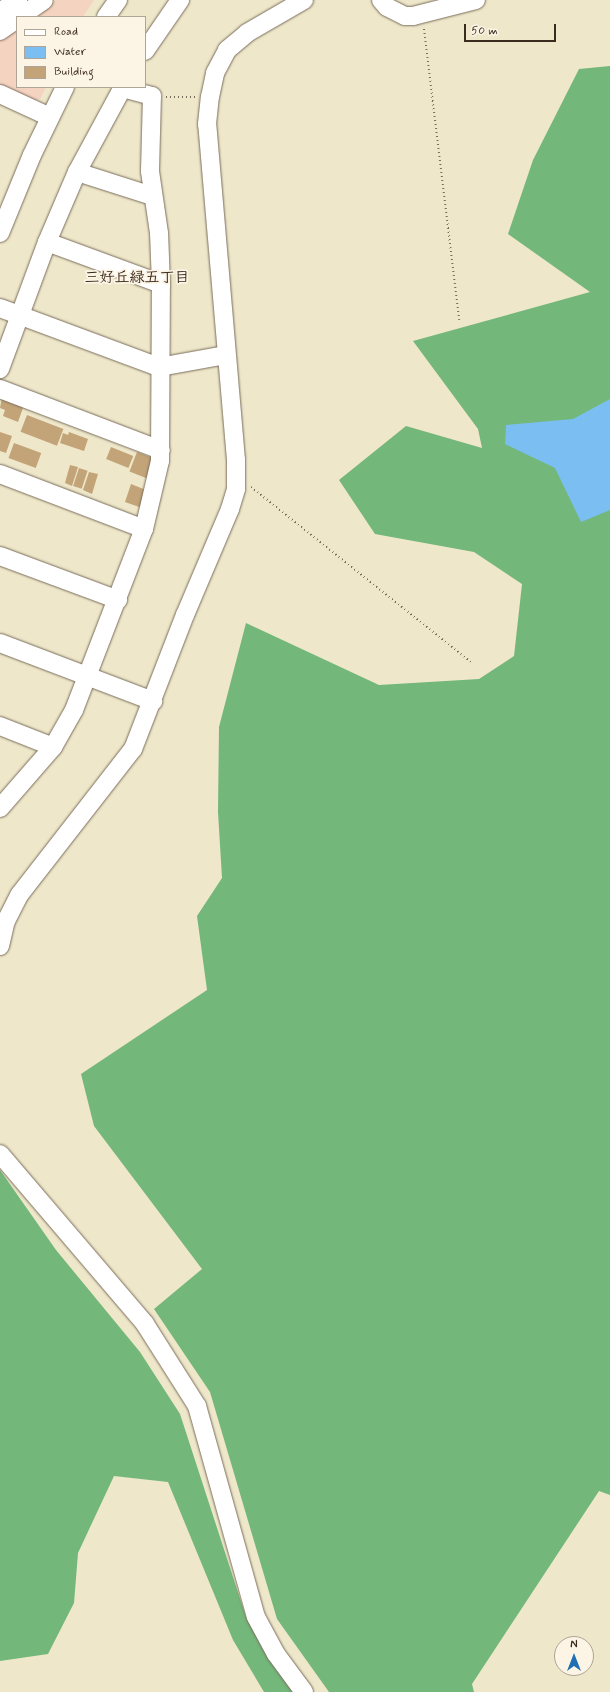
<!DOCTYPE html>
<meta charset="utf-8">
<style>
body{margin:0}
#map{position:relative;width:610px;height:1692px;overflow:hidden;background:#eee7ca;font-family:Mynerve,"Klee One",sans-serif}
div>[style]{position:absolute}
.built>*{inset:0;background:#f5d3c1}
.forest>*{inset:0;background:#73b77a}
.water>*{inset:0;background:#7bbef1}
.building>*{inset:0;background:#c3a478;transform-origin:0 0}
.path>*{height:2px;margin-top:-1px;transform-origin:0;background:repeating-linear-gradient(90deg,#7a6c5a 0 1px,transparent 0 4px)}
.roads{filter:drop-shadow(0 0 1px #7a6c5a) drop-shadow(0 0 1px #7a6c5a)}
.minor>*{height:18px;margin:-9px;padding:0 9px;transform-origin:9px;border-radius:9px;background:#fff}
span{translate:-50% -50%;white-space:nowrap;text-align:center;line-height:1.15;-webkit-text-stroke:3.5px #fcf5e5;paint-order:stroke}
.neighbourhood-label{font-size:15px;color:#3b2a1e;font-weight:700}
.legend{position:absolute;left:16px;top:16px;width:130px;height:72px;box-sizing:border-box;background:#fcf5e5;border:1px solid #afa495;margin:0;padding:5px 7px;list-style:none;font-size:12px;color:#3b2a1e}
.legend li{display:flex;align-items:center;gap:8px;height:20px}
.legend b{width:20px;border:1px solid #afa495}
.north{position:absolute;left:554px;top:1636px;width:40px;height:40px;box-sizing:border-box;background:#fcf5e5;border:1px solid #afa495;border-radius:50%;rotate:0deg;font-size:11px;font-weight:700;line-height:16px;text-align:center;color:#3b2a1e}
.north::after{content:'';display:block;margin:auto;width:14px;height:18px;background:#1f6fb2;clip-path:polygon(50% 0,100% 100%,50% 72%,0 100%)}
.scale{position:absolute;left:464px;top:24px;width:92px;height:18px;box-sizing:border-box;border:2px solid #3b2a1e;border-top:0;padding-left:5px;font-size:12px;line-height:14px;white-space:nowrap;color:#3b2a1e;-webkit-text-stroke:3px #fcf5e5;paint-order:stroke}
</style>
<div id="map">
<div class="built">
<div style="clip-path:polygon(56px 0,94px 0,83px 17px,30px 17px)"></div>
<div style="clip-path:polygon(17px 26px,17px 87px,46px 87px,40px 99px,34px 101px,0 85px,0 37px)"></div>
</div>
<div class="forest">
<div style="clip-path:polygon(610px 66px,610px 1495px,599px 1491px,472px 1684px,474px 1692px,329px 1692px,277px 1619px,210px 1392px,154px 1309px,202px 1269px,94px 1126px,81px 1074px,207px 990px,197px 916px,222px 878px,218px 812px,219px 727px,246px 623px,379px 685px,479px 679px,514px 656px,522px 584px,474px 552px,375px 534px,339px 480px,406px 426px,482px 448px,478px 429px,413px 341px,590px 292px,508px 234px,533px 160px,579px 69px)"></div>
<div style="clip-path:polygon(0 1170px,56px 1250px,140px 1352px,180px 1414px,246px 1617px,271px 1658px,297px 1692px,264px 1692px,233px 1640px,168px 1482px,114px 1476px,78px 1553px,74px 1603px,48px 1654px,0 1661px)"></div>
</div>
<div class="water">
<div style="clip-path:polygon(610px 399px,610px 510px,581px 522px,555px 468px,505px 444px,506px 425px,573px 419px)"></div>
</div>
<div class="building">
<div style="clip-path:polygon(2px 397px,24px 405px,18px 422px,3px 416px,5px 410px,0 408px)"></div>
<div style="left:27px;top:415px;width:39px;height:18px;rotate:21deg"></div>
<div style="clip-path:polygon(0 432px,12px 436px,6px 453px,0 451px)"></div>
<div style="clip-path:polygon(69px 432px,88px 439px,84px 451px,60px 443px,63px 433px,68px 435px)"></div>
<div style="left:14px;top:443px;width:29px;height:16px;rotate:20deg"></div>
<div style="left:111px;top:447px;width:24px;height:13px;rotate:22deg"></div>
<div style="left:137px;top:452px;width:19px;height:21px;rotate:21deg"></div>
<div style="clip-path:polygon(70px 465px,78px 467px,72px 486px,65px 483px)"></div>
<div style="left:79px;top:468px;width:9px;height:19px;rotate:18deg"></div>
<div style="clip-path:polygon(89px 472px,98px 474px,92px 494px,83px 490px)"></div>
<div style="clip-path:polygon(131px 484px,146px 490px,142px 508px,125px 502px)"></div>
</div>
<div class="path">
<div style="left:424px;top:29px;width:293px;rotate:83.1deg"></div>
<div style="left:166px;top:97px;width:29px"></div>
<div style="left:251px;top:487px;width:283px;rotate:38.5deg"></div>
</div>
<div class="roads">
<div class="minor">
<div style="left:381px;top:0;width:9px;rotate:49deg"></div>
<div style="left:387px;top:7px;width:20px;rotate:27deg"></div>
<div style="left:405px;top:16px;width:8px"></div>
<div style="left:413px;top:16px;width:65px;rotate:-14.3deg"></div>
<div style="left:0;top:12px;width:22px;rotate:-34deg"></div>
<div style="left:20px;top:17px;width:29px;rotate:-35deg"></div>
<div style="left:106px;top:17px;width:21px;rotate:-55deg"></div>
<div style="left:0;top:31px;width:21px;rotate:-35deg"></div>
<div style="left:145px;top:51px;width:62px;rotate:-55.5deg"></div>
<div style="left:0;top:94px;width:55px;rotate:24.7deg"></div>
<div style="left:77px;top:172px;width:79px;rotate:17.7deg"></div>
<div style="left:0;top:233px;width:84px;rotate:-67.7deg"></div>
<div style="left:32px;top:155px;width:76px;rotate:-64.1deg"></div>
<div style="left:47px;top:242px;width:121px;rotate:20.2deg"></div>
<div style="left:0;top:308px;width:170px;rotate:20.4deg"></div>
<div style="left:159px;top:367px;width:68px;rotate:-10.2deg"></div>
<div style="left:0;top:369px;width:135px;rotate:-69.7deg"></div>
<div style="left:47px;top:242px;width:76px;rotate:-66.8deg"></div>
<div style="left:77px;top:172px;width:97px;rotate:-61.6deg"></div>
<div style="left:0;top:389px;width:172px;rotate:20.8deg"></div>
<div style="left:0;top:474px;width:154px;rotate:20.9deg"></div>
<div style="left:0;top:556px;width:126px;rotate:20.4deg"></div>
<div style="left:0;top:643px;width:164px;rotate:20.8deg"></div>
<div style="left:0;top:726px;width:57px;rotate:21.6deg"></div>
<div style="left:0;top:808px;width:81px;rotate:-49deg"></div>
<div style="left:53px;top:747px;width:43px;rotate:-60.4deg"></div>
<div style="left:74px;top:710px;width:194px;rotate:-68.9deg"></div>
<div style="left:144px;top:529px;width:70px;rotate:-76.8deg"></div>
<div style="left:160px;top:461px;width:177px;rotate:-89.7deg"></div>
<div style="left:161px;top:284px;width:51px;rotate:-92.2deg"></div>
<div style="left:159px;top:233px;width:63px;rotate:-98.3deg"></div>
<div style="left:150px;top:171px;width:75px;rotate:-88.5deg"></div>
<div style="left:152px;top:96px;width:31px;rotate:-165deg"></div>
<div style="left:0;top:946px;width:26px;rotate:-77deg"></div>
<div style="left:6px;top:921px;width:30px;rotate:-63deg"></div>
<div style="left:20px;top:894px;width:184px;rotate:-52.1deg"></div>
<div style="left:133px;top:749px;width:144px;rotate:-68.8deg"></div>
<div style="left:185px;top:615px;width:115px;rotate:-67deg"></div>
<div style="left:230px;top:509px;width:21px;rotate:-73deg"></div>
<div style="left:236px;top:489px;width:29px;rotate:-90deg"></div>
<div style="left:236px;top:460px;width:337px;rotate:-94.9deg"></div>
<div style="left:207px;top:124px;width:27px;rotate:-84deg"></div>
<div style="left:210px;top:97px;width:25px;rotate:-78deg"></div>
<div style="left:215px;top:73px;width:26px;rotate:-62deg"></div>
<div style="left:227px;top:50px;width:26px;rotate:-40deg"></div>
<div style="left:247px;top:33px;width:66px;rotate:-30.1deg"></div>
<div style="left:0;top:1154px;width:223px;rotate:49.5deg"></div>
<div style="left:145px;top:1324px;width:97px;rotate:57.6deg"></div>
<div style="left:197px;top:1406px;width:219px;rotate:74.4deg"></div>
<div style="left:256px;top:1617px;width:42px;rotate:61.6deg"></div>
<div style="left:276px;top:1654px;width:47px;rotate:53.6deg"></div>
</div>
</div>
<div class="neighbourhood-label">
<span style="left:137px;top:279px">三好丘緑五丁目</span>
</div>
<ul class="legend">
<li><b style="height:5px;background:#fff"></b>Road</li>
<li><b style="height:11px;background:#7bbef1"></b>Water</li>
<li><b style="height:11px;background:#c3a478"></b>Building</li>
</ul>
<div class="north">N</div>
<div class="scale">50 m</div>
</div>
